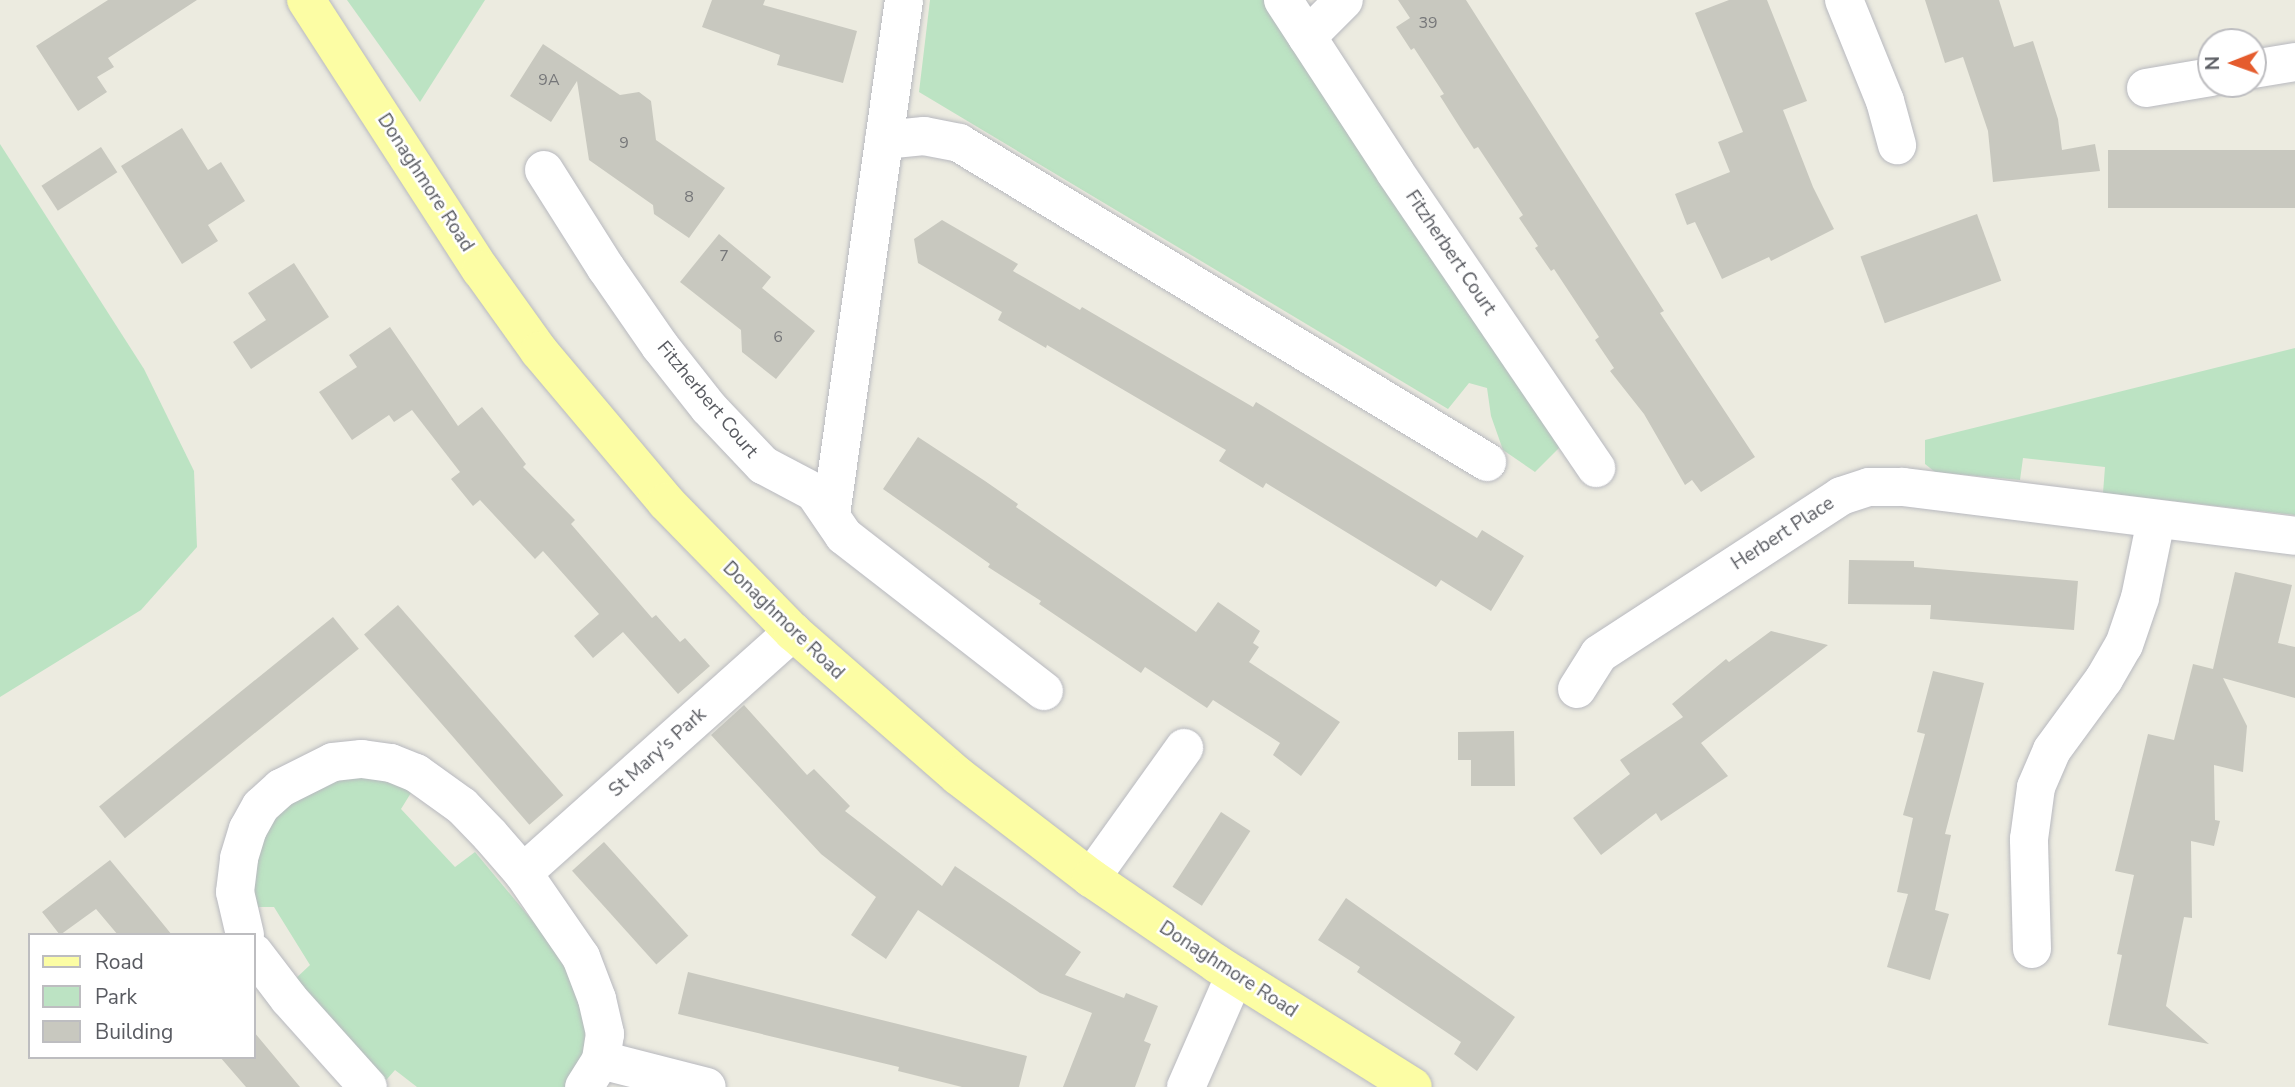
<!DOCTYPE html>
<style>
body{margin:0}
#map{position:relative;width:2295px;height:1087px;overflow:hidden;background:#ecebe0;font-family:"Nunito Sans",sans-serif}
div>[style]{position:absolute}
.green>*{inset:0;background:#bce3c3}
.building>*{inset:0;background:#c8c8bf;transform-origin:0 0}
.roads{filter:drop-shadow(0 0 2px #b8b9bf) drop-shadow(0 0 2px #b8b9bf)}
.minor>*{height:38px;margin:-19px;padding:0 19px;transform-origin:19px;border-radius:19px;background:#fff}
.major>*{height:38px;margin:-19px;padding:0 19px;transform-origin:19px;border-radius:19px;background:#fcfda4}
span{translate:-50% -50%;white-space:nowrap;text-align:center;line-height:1.15;-webkit-text-stroke:5px #fff;paint-order:stroke}
.number-label{font-size:16px;color:#757678}
.number-label span{-webkit-text-stroke-width:0}
.street-label{font-size:19px;color:#595b61}
.legend{position:absolute;left:28px;top:933px;width:228px;height:126px;box-sizing:border-box;background:#fff;border:2px solid #bdbdc0;margin:0;padding:9px 12px;list-style:none;font-size:21px;color:#595b61}
.legend li{display:flex;align-items:center;gap:14px;height:35px}
.legend b{width:35px;border:2px solid #bdbdc0}
.north{position:absolute;left:2197px;top:28px;width:70px;height:70px;box-sizing:border-box;background:#fff;border:2px solid #bdbdc0;border-radius:50%;rotate:269deg;font-size:19px;font-weight:700;line-height:28px;text-align:center;color:#595b61}
.north::after{content:'';display:block;margin:auto;width:24px;height:32px;background:#e55c2d;clip-path:polygon(50% 0,100% 100%,50% 72%,0 100%)}
</style>
<div id="map">
<div class="green">
<div style="clip-path:polygon(347px 0,485px 0,420px 102px)"></div>
<div style="clip-path:polygon(930px 0,1264px 0,1561px 446px,1535px 472px,1503px 450px,1491px 416px,1487px 388px,1469px 383px,1448px 409px,919px 92px)"></div>
<div style="clip-path:polygon(0 144px,144px 369px,194px 471px,197px 547px,141px 610px,0 697px)"></div>
<div style="clip-path:polygon(2295px 348px,2295px 515px,2103px 493px,2105px 467px,2023px 458px,2020px 480px,1935px 472px,1925px 464px,1925px 440px)"></div>
<div style="clip-path:polygon(348px 773px,414px 788px,401px 809px,455px 867px,475px 852px,541px 931px,570px 976px,587px 1015px,583px 1055px,568px 1087px,417px 1087px,395px 1070px,380px 1087px,292px 982px,310px 965px,274px 907px,251px 907px,249px 889px,268px 826px,295px 792px)"></div>
</div>
<div class="building">
<div style="clip-path:polygon(108px 0,197px 0,108px 58px,114px 67px,97px 77px,107px 92px,78px 111px,36px 46px)"></div>
<div style="clip-path:polygon(712px 0,765px 0,763px 5px,857px 31px,843px 83px,777px 65px,780px 55px,702px 27px)"></div>
<div style="clip-path:polygon(1398px 0,1466px 0,1664px 311px,1660px 313px,1755px 457px,1701px 492px,1692px 480px,1685px 485px,1644px 414px,1610px 371px,1614px 368px,1595px 340px,1599px 337px,1554px 269px,1551px 271px,1535px 248px,1538px 246px,1519px 218px,1523px 215px,1478px 147px,1474px 149px,1459px 126px,1440px 96px,1444px 94px,1414px 48px,1411px 50px,1396px 27px,1410px 18px)"></div>
<div style="clip-path:polygon(1729px 0,1767px 0,1807px 101px,1783px 110px,1813px 187px,1834px 229px,1771px 261px,1769px 257px,1722px 279px,1695px 222px,1687px 225px,1675px 194px,1730px 172px,1718px 142px,1743px 132px,1695px 13px)"></div>
<div style="clip-path:polygon(1925px 0,1999px 0,2014px 47px,2033px 41px,2058px 119px,2062px 150px,2095px 144px,2100px 171px,1993px 182px,1988px 131px,1963px 57px,1945px 63px)"></div>
<div style="clip-path:polygon(543px 44px,620px 95px,639px 92px,651px 101px,656px 140px,725px 188px,689px 238px,654px 214px,653px 205px,589px 160px,577px 81px,551px 122px,510px 96px)"></div>
<div style="clip-path:polygon(182px 128px,208px 170px,221px 162px,245px 201px,208px 225px,218px 241px,182px 264px,121px 166px)"></div>
<div style="left:101px;top:147px;width:30px;height:71px;rotate:57deg"></div>
<div style="left:2295px;top:150px;width:58px;height:187px;rotate:90deg"></div>
<div style="left:1977px;top:214px;width:71px;height:124px;rotate:70deg"></div>
<div style="clip-path:polygon(942px 220px,1018px 264px,1013px 271px,1046px 290px,1080px 310px,1082px 307px,1253px 407px,1256px 402px,1477px 538px,1482px 530px,1524px 556px,1491px 611px,1441px 580px,1436px 587px,1266px 483px,1263px 488px,1219px 461px,1226px 450px,1047px 345px,1046px 348px,998px 320px,1002px 312px,918px 263px,914px 239px)"></div>
<div style="clip-path:polygon(719px 234px,771px 277px,762px 288px,815px 331px,776px 379px,742px 352px,741px 330px,680px 282px)"></div>
<div style="clip-path:polygon(294px 263px,329px 317px,251px 369px,233px 342px,266px 320px,248px 293px)"></div>
<div style="clip-path:polygon(390px 327px,458px 426px,482px 407px,526px 464px,523px 467px,575px 520px,571px 524px,652px 618px,656px 615px,680px 642px,685px 638px,710px 666px,678px 694px,623px 632px,593px 658px,574px 636px,599px 614px,543px 551px,535px 559px,480px 500px,473px 506px,451px 479px,460px 472px,412px 410px,394px 422px,389px 415px,352px 440px,319px 392px,357px 367px,349px 355px)"></div>
<div style="clip-path:polygon(918px 437px,985px 481px,1018px 504px,1016px 507px,1196px 632px,1218px 602px,1260px 631px,1253px 643px,1259px 647px,1249px 662px,1340px 722px,1301px 776px,1273px 755px,1280px 743px,1213px 700px,1207px 708px,1145px 667px,1141px 673px,1039px 604px,1041px 601px,988px 567px,990px 564px,883px 489px)"></div>
<div style="clip-path:polygon(1849px 560px,1914px 561px,1914px 567px,2078px 581px,2074px 630px,1930px 619px,1931px 605px,1848px 604px)"></div>
<div style="clip-path:polygon(2235px 572px,2292px 585px,2278px 643px,2295px 647px,2295px 698px,2223px 678px,2247px 726px,2243px 772px,2214px 765px,2215px 820px,2220px 821px,2214px 846px,2191px 841px,2192px 918px,2184px 917px,2166px 1006px,2209px 1044px,2108px 1025px,2122px 955px,2117px 954px,2134px 875px,2115px 871px,2148px 734px,2174px 740px,2193px 664px,2213px 669px)"></div>
<div style="left:398px;top:605px;width:252px;height:45px;rotate:49deg"></div>
<div style="left:333px;top:617px;width:41px;height:301px;rotate:51deg"></div>
<div style="clip-path:polygon(1771px 631px,1828px 645px,1701px 743px,1728px 776px,1661px 821px,1656px 813px,1601px 855px,1573px 818px,1630px 774px,1620px 760px,1683px 717px,1672px 704px,1726px 659px,1729px 662px)"></div>
<div style="clip-path:polygon(1933px 671px,1984px 683px,1945px 834px,1951px 835px,1935px 910px,1949px 914px,1930px 980px,1887px 967px,1908px 894px,1897px 892px,1913px 818px,1903px 815px,1925px 734px,1917px 732px)"></div>
<div style="clip-path:polygon(744px 705px,807px 775px,814px 769px,850px 806px,845px 811px,942px 886px,955px 866px,1081px 952px,1065px 975px,1124px 998px,1126px 993px,1158px 1006px,1144px 1041px,1151px 1044px,1135px 1087px,1063px 1087px,1092px 1013px,1040px 993px,918px 910px,886px 959px,851px 935px,876px 897px,821px 854px,711px 735px)"></div>
<div style="clip-path:polygon(1514px 731px,1515px 786px,1471px 786px,1471px 760px,1458px 760px,1458px 732px)"></div>
<div style="left:1221px;top:812px;width:35px;height:89px;rotate:33deg"></div>
<div style="left:604px;top:842px;width:126px;height:43px;rotate:48deg"></div>
<div style="clip-path:polygon(110px 860px,150px 908px,172px 935px,118px 935px,96px 909px,60px 935px,42px 912px)"></div>
<div style="clip-path:polygon(1346px 898px,1515px 1017px,1477px 1071px,1454px 1054px,1461px 1042px,1357px 972px,1360px 967px,1318px 940px)"></div>
<div style="clip-path:polygon(688px 972px,1027px 1056px,1019px 1087px,962px 1087px,898px 1071px,899px 1067px,678px 1014px)"></div>
<div style="clip-path:polygon(254px 1032px,300px 1087px,246px 1087px,220px 1057px,254px 1057px)"></div>
</div>
<div class="roads">
<div class="minor">
<div style="left:1283px;top:0;width:205px;rotate:56.9deg"></div>
<div style="left:1395px;top:172px;width:358px;rotate:55.8deg"></div>
<div style="left:1844px;top:0;width:109px;rotate:67.9deg"></div>
<div style="left:1885px;top:101px;width:46px;rotate:74.7deg"></div>
<div style="left:1307px;top:37px;width:52px;rotate:-45deg"></div>
<div style="left:2253px;top:69px;width:43px;rotate:-9.5deg"></div>
<div style="left:2146px;top:88px;width:66px;rotate:-9.6deg"></div>
<div style="left:884px;top:140px;width:40px;rotate:-5.7deg"></div>
<div style="left:924px;top:136px;width:36px;rotate:11deg"></div>
<div style="left:959px;top:143px;width:617px;rotate:31.14deg"></div>
<div style="left:544px;top:170px;width:116px;rotate:57.7deg"></div>
<div style="left:606px;top:268px;width:95px;rotate:55.3deg"></div>
<div style="left:660px;top:346px;width:79px;rotate:51.7deg"></div>
<div style="left:709px;top:408px;width:79px;rotate:46.5deg"></div>
<div style="left:763px;top:465px;width:58px;rotate:27.9deg"></div>
<div style="left:814px;top:492px;width:53px;rotate:55.7deg"></div>
<div style="left:844px;top:536px;width:253px;rotate:37.8deg"></div>
<div style="left:831px;top:514px;width:519px;rotate:-81.92deg"></div>
<div style="left:1577px;top:689px;width:41px;rotate:-57.8deg"></div>
<div style="left:1599px;top:654px;width:289px;rotate:-33.1deg"></div>
<div style="left:1841px;top:496px;width:29px;rotate:-18deg"></div>
<div style="left:1869px;top:487px;width:34px"></div>
<div style="left:1903px;top:487px;width:395px;rotate:7.1deg"></div>
<div style="left:523px;top:873px;width:362px;rotate:-41.8deg"></div>
<div style="left:1091px;top:878px;width:160px;rotate:-54.4deg"></div>
<div style="left:245px;top:935px;width:44px;rotate:-103.1deg"></div>
<div style="left:235px;top:892px;width:34px;rotate:-83deg"></div>
<div style="left:239px;top:858px;width:30px;rotate:-73deg"></div>
<div style="left:248px;top:829px;width:26px;rotate:-61deg"></div>
<div style="left:261px;top:806px;width:27px;rotate:-42deg"></div>
<div style="left:281px;top:788px;width:58px;rotate:-26.6deg"></div>
<div style="left:333px;top:762px;width:29px;rotate:-6deg"></div>
<div style="left:362px;top:759px;width:29px;rotate:8deg"></div>
<div style="left:391px;top:763px;width:27px;rotate:22deg"></div>
<div style="left:416px;top:773px;width:57px;rotate:35.7deg"></div>
<div style="left:462px;top:806px;width:40px;rotate:46deg"></div>
<div style="left:490px;top:835px;width:50px;rotate:49deg"></div>
<div style="left:523px;top:873px;width:102px;rotate:55.4deg"></div>
<div style="left:581px;top:957px;width:45px;rotate:69.1deg"></div>
<div style="left:597px;top:999px;width:36px;rotate:77deg"></div>
<div style="left:605px;top:1034px;width:26px;rotate:99deg"></div>
<div style="left:601px;top:1060px;width:32px;rotate:122deg"></div>
<div style="left:2032px;top:949px;width:110px;rotate:-91.6deg"></div>
<div style="left:2029px;top:839px;width:52px;rotate:-82.3deg"></div>
<div style="left:2036px;top:787px;width:40px;rotate:-66.6deg"></div>
<div style="left:2052px;top:750px;width:88px;rotate:-53.8deg"></div>
<div style="left:2104px;top:679px;width:39px;rotate:-60deg"></div>
<div style="left:2124px;top:645px;width:50px;rotate:-71.2deg"></div>
<div style="left:2140px;top:598px;width:80px;rotate:-78.4deg"></div>
<div style="left:254px;top:953px;width:58px;rotate:52.7deg"></div>
<div style="left:289px;top:999px;width:118px;rotate:48.1deg"></div>
<div style="left:601px;top:1060px;width:109px;rotate:14.3deg"></div>
<div style="left:1186px;top:1087px;width:122px;rotate:-66.4deg"></div>
</div>
<div class="major">
<div style="left:306px;top:0;width:322px;rotate:57.1deg"></div>
<div style="left:481px;top:270px;width:100px;rotate:54.4deg"></div>
<div style="left:539px;top:351px;width:197px;rotate:49.9deg"></div>
<div style="left:666px;top:502px;width:182px;rotate:45.7deg"></div>
<div style="left:793px;top:632px;width:219px;rotate:41.1deg"></div>
<div style="left:958px;top:776px;width:168px;rotate:37.5deg"></div>
<div style="left:1091px;top:878px;width:153px;rotate:34.3deg"></div>
<div style="left:1217px;top:964px;width:231px;rotate:32.1deg"></div>
</div>
</div>
<div class="number-label">
<span style="left:1428px;top:23px">39</span>
<span style="left:549px;top:80px">9A</span>
<span style="left:624px;top:143px">9</span>
<span style="left:689px;top:197px">8</span>
<span style="left:724px;top:256px">7</span>
<span style="left:778px;top:337px">6</span>
</div>
<div class="street-label">
<span style="left:425px;top:183px;rotate:57deg">Donaghmore Road</span>
<span style="left:1450px;top:253px;rotate:56deg">Fitzherbert Court</span>
<span style="left:707px;top:400px;rotate:50deg">Fitzherbert Court</span>
<span style="left:1783px;top:534px;rotate:-33deg">Herbert Place</span>
<span style="left:783px;top:621px;rotate:44deg">Donaghmore Road</span>
<span style="left:658px;top:753px;rotate:-42deg">St Mary's Park</span>
<span style="left:1228px;top:970px;rotate:33deg">Donaghmore Road</span>
</div>
<ul class="legend">
<li><b style="height:9px;background:#fcfda4"></b>Road</li>
<li><b style="height:19px;background:#bce3c3"></b>Park</li>
<li><b style="height:19px;background:#c8c8bf"></b>Building</li>
</ul>
<div class="north">N</div>
</div>
